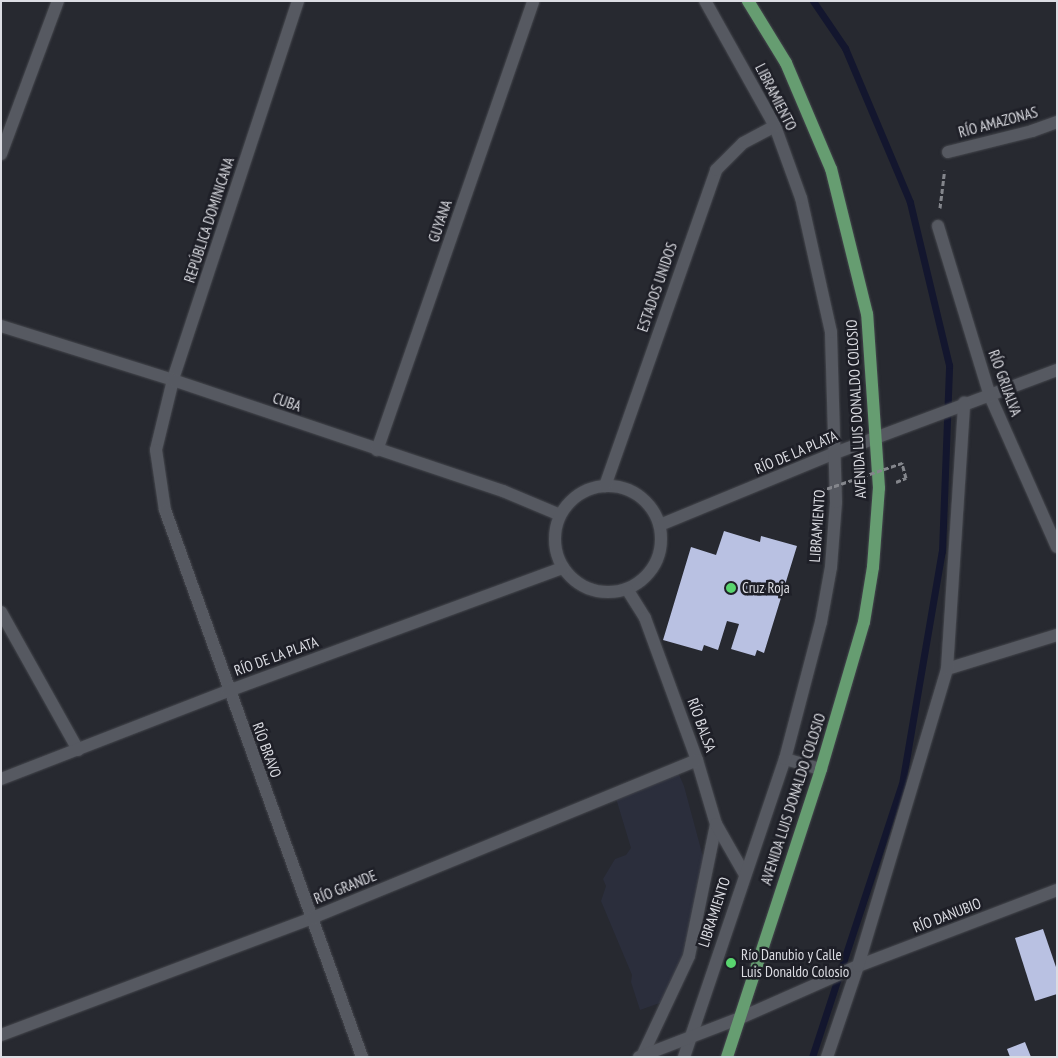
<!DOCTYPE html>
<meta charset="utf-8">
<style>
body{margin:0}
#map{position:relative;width:1058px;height:1058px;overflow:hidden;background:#272930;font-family:"PT Sans Narrow",sans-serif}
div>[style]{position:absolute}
.built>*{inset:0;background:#2b2e3c}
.stream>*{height:7px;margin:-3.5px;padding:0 3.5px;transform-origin:3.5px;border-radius:3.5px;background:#13162e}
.building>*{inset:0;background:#b9c1e2}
.path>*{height:3px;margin-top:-1.5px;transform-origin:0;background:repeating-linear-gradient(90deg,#84868c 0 5px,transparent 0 7.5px)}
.roads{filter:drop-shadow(0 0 1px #45474d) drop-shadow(0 0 1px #45474d)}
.service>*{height:12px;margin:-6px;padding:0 6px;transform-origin:6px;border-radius:6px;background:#565961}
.minor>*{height:12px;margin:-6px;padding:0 6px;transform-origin:6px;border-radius:6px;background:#565961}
.minor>.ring{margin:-6px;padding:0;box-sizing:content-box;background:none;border:12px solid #565961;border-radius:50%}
.tertiary>*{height:12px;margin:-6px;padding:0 6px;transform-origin:6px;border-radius:6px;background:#565961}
.primary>*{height:12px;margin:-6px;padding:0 6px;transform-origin:6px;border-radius:6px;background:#669d71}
.path-bridge>*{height:3px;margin-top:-1.5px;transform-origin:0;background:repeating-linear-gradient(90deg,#84868c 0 5px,transparent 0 7.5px)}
.dots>*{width:14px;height:14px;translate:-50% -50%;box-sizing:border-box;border:2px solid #1e1f27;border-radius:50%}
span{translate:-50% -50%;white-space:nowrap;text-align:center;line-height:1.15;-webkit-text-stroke:5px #1e1f27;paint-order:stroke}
.street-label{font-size:15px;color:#dcdde3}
.poi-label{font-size:15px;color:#dcdde3}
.left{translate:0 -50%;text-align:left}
.frame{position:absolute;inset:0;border:2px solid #dcdde3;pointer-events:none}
</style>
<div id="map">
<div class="built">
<div style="clip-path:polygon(677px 770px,684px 786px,706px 868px,687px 953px,668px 1000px,640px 1010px,631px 982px,632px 975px,601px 901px,606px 886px,603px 879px,615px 859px,626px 855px,631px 848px,615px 795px)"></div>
</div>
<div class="stream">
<div style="left:812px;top:1057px;width:287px;rotate:-71.8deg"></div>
<div style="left:902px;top:784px;width:236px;rotate:-80.3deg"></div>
<div style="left:942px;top:551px;width:186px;rotate:-87.8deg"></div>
<div style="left:949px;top:365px;width:168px;rotate:-103.5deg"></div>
<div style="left:910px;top:202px;width:167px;rotate:-112.9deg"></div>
<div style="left:845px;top:48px;width:57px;rotate:-124.2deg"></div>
</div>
<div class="building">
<div style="clip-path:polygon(724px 531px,760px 542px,761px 536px,797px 546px,764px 653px,757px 650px,755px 656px,731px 649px,739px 624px,727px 621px,718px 650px,704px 645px,702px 651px,663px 640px,691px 547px,716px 555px)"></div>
<div style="clip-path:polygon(1043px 929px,1057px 970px,1057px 994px,1035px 1001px,1015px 938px)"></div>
<div style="clip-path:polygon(1025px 1042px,1031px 1057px,1010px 1057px,1007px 1049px)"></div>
</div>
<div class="path">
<div style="left:940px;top:208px;width:38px;rotate:-83deg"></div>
<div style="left:896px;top:482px;width:11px;rotate:-22deg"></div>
<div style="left:906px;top:478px;width:16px;rotate:-105deg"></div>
</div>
<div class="roads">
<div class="service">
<div style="left:642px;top:1056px;width:110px;rotate:-64.8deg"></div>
<div style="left:689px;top:956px;width:135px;rotate:-78.4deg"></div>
</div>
<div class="minor">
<div style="left:298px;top:1px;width:399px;rotate:108.3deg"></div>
<div style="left:173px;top:380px;width:72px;rotate:103.7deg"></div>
<div style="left:156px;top:450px;width:61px;rotate:81.5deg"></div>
<div style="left:165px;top:510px;width:581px;rotate:70.19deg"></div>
<div style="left:948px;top:152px;width:87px;rotate:-14deg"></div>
<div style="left:1032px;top:131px;width:27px;rotate:-20deg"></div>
<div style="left:1px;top:154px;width:163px;rotate:-69.6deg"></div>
<div style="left:938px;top:226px;width:178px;rotate:73deg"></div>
<div style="left:990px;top:396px;width:165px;rotate:66.1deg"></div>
<div style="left:1px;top:326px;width:180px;rotate:17.4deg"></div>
<div style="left:173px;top:380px;width:348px;rotate:18.6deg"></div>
<div style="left:503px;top:491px;width:62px;rotate:22.8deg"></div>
<div style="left:377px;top:450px;width:475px;rotate:-70.8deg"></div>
<div class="ring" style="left:555px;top:486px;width:94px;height:94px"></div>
<div style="left:605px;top:486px;width:335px;rotate:-70.6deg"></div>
<div style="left:716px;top:170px;width:38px;rotate:-45deg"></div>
<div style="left:743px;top:143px;width:36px;rotate:-28deg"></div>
<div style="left:660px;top:525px;width:189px;rotate:-22.4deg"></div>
<div style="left:835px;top:453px;width:237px;rotate:-20.5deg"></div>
<div style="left:627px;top:589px;width:34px;rotate:58deg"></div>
<div style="left:645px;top:618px;width:151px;rotate:69.9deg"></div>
<div style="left:697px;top:760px;width:67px;rotate:73.5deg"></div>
<div style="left:716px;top:824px;width:56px;rotate:60.3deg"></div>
<div style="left:1px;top:612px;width:158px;rotate:60.8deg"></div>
<div style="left:947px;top:669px;width:115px;rotate:-17.2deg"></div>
<div style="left:785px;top:759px;width:37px;rotate:16deg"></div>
<div style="left:1px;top:779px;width:243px;rotate:-21.2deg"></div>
<div style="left:228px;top:691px;width:357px;rotate:-20.2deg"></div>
<div style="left:740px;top:1018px;width:129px;rotate:-23.8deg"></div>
<div style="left:858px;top:966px;width:213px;rotate:-20.9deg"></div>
<div style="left:1px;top:1035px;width:332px;rotate:-20.6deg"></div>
<div style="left:312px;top:918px;width:416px;rotate:-22.3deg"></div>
<div style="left:684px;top:1057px;width:315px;rotate:-71.3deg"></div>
<div style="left:785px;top:759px;width:142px;rotate:-75.3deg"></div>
<div style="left:821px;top:622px;width:56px;rotate:-79.7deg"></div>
<div style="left:831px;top:567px;width:65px;rotate:-85.6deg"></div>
<div style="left:836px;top:502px;width:170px;rotate:-91.7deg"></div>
<div style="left:831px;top:332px;width:137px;rotate:-102.6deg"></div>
<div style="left:801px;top:198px;width:77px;rotate:-109.9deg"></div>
<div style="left:775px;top:126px;width:143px;rotate:-119.2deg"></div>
<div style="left:827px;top:1057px;width:96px;rotate:-71.2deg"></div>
<div style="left:858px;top:966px;width:310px;rotate:-73.3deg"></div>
<div style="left:947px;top:669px;width:267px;rotate:-86.3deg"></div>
</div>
<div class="tertiary">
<div style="left:639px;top:1057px;width:108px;rotate:-21.1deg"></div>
</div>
<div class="primary">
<div style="left:727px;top:1057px;width:303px;rotate:-71.9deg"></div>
<div style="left:821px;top:769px;width:153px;rotate:-73.7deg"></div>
<div style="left:864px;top:622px;width:56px;rotate:-80.7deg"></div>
<div style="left:873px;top:567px;width:79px;rotate:-85.7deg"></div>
<div style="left:879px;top:488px;width:174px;rotate:-93.9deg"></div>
<div style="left:867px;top:314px;width:149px;rotate:-103.9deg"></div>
<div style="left:831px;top:169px;width:115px;rotate:-113deg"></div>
<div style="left:786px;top:63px;width:73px;rotate:-121.5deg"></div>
</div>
</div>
<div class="path-bridge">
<div style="left:820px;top:491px;width:87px;rotate:-18.9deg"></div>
</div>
<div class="dots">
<div style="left:731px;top:588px;background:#59d56f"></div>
<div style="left:731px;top:963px;background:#59d56f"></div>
</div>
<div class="street-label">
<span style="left:776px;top:97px;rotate:63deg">LIBRAMIENTO</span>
<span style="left:998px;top:122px;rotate:-15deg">RÍO AMAZONAS</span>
<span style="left:209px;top:220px;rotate:-72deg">REPÚBLICA DOMINICANA</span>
<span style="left:440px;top:221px;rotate:-71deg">GUYANA</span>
<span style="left:657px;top:287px;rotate:-71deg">ESTADOS UNIDOS</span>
<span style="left:1005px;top:383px;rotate:70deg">RÍO GRIJALVA</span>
<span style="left:287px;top:402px;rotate:19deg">CUBA</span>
<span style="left:856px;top:409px;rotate:-93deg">AVENIDA LUIS DONALDO COLOSIO</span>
<span style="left:796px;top:452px;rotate:-23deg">RÍO DE LA PLATA</span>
<span style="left:817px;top:526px;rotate:-86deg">LIBRAMIENTO</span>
<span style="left:276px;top:656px;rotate:-20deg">RÍO DE LA PLATA</span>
<span style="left:702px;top:725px;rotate:70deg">RÍO BALSA</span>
<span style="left:267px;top:750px;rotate:70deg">RÍO BRAVO</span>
<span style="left:793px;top:799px;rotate:-72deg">AVENIDA LUIS DONALDO COLOSIO</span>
<span style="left:345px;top:887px;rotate:-22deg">RÍO GRANDE</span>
<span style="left:714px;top:912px;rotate:-72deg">LIBRAMIENTO</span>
<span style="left:947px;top:915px;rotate:-21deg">RÍO DANUBIO</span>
</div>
<div class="poi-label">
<span class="left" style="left:742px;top:588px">Cruz Roja</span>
<span class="left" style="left:741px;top:963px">Río Danubio y Calle<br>Luis Donaldo Colosio</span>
</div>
<div class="frame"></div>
</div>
